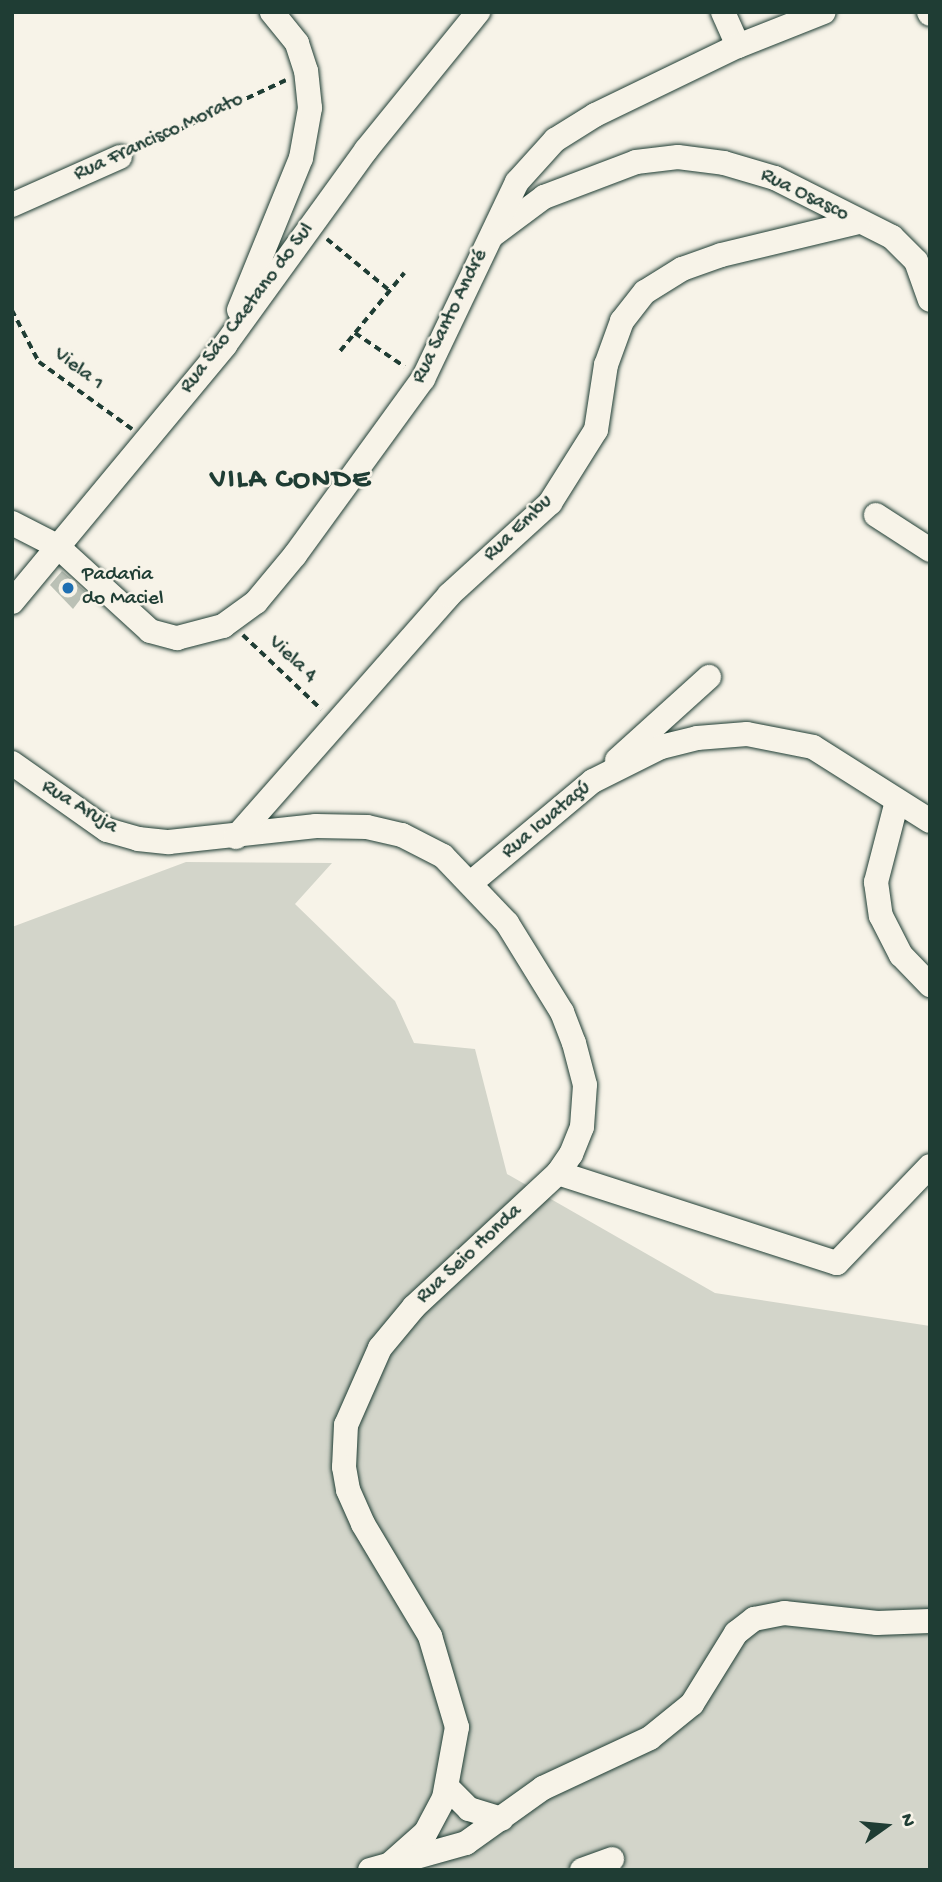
<!DOCTYPE html>
<meta charset="utf-8">
<style>
body{margin:0}
#map{position:relative;width:942px;height:1882px;overflow:hidden;background:#f7f3e8;font-family:"Gochi Hand",sans-serif}
div>[style]{position:absolute}
.green>*{inset:0;background:#d3d5ca}
.building>*{inset:0;background:#bbc1b6}
.path>*{height:3.5px;margin-top:-1.75px;transform-origin:0;background:repeating-linear-gradient(90deg,#1f3d34 0 7px,transparent 0 12px)}
.roads{filter:drop-shadow(0 0 2px #1f3d34) drop-shadow(0 0 2px #1f3d34)}
.minor>*{height:24px;margin:-12px;padding:0 12px;transform-origin:12px;border-radius:12px;background:#f7f3e8}
.dots>*{width:19px;height:19px;translate:-50% -50%;box-sizing:border-box;border:4px solid #f7f3e8;border-radius:50%}
span{translate:-50% -50%;white-space:nowrap;text-align:center;line-height:1.15;-webkit-text-stroke:5px #f7f3e8;paint-order:stroke}
.street-label{font-size:21px;color:#1f3d34}
.poi-label{font-size:21px;color:#1f3d34}
.left{translate:0 -50%;text-align:left}
.district-label{font-size:28px;color:#1f3d34;font-weight:700;letter-spacing:2px}
.frame{position:absolute;inset:0;border:14px solid #1f3d34;pointer-events:none}
.north{position:absolute;left:851px;top:1791px;width:70px;height:70px;-webkit-text-stroke:5px #f7f3e8;paint-order:stroke;rotate:75deg;font-size:19px;font-weight:700;line-height:28px;text-align:center;color:#1f3d34}
.north::after{content:'';display:block;margin:auto;width:24px;height:32px;background:#1f3d34;clip-path:polygon(50% 0,100% 100%,50% 72%,0 100%)}
</style>
<div id="map">
<div class="green">
<div style="clip-path:polygon(186px 862px,332px 863px,295px 904px,395px 1001px,414px 1043px,475px 1049px,507px 1174px,715px 1293px,930px 1326px,930px 1870px,12px 1870px,12px 927px)"></div>
</div>
<div class="building">
<div style="clip-path:polygon(62px 571px,86px 592px,73px 609px,50px 585px)"></div>
</div>
<div class="path">
<div style="left:138px;top:149px;width:163px;rotate:-25deg"></div>
<div style="left:327px;top:239px;width:80px;rotate:39.4deg"></div>
<div style="left:12px;top:310px;width:59px;rotate:62.6deg"></div>
<div style="left:39px;top:362px;width:115px;rotate:35.8deg"></div>
<div style="left:355px;top:333px;width:60px;rotate:34.2deg"></div>
<div style="left:340px;top:351px;width:101px;rotate:-50.6deg"></div>
<div style="left:243px;top:635px;width:108px;rotate:43.5deg"></div>
</div>
<div class="roads">
<div class="minor">
<div style="left:723px;top:12px;width:37px;rotate:66deg"></div>
<div style="left:929px;top:12px;width:2px;rotate:63deg"></div>
<div style="left:12px;top:205px;width:118px;rotate:-24deg"></div>
<div style="left:493px;top:235px;width:64px;rotate:-36.7deg"></div>
<div style="left:544px;top:197px;width:98px;rotate:-20.8deg"></div>
<div style="left:636px;top:162px;width:42px;rotate:-6.8deg"></div>
<div style="left:678px;top:157px;width:46px;rotate:7.4deg"></div>
<div style="left:724px;top:163px;width:53px;rotate:16.4deg"></div>
<div style="left:775px;top:178px;width:131px;rotate:26.8deg"></div>
<div style="left:892px;top:237px;width:34px;rotate:45deg"></div>
<div style="left:916px;top:261px;width:41px;rotate:70.3deg"></div>
<div style="left:239px;top:310px;width:164px;rotate:-67.8deg"></div>
<div style="left:301px;top:158px;width:51px;rotate:-79.8deg"></div>
<div style="left:310px;top:108px;width:37px;rotate:-96deg"></div>
<div style="left:306px;top:71px;width:29px;rotate:-108deg"></div>
<div style="left:297px;top:43px;width:40px;rotate:-129deg"></div>
<div style="left:876px;top:515px;width:64px;rotate:32.9deg"></div>
<div style="left:12px;top:523px;width:51px;rotate:27.1deg"></div>
<div style="left:57px;top:546px;width:126px;rotate:42.4deg"></div>
<div style="left:150px;top:631px;width:28px;rotate:15deg"></div>
<div style="left:177px;top:638px;width:48px;rotate:-14.6deg"></div>
<div style="left:223px;top:626px;width:41px;rotate:-36deg"></div>
<div style="left:256px;top:602px;width:61px;rotate:-50.3deg"></div>
<div style="left:295px;top:555px;width:218px;rotate:-54deg"></div>
<div style="left:423px;top:379px;width:218px;rotate:-64.5deg"></div>
<div style="left:517px;top:182px;width:57px;rotate:-47.9deg"></div>
<div style="left:555px;top:140px;width:47px;rotate:-32deg"></div>
<div style="left:595px;top:115px;width:159px;rotate:-25.8deg"></div>
<div style="left:738px;top:46px;width:92px;rotate:-21.6deg"></div>
<div style="left:12px;top:602px;width:334px;rotate:-50.3deg"></div>
<div style="left:225px;top:345px;width:241px;rotate:-54.1deg"></div>
<div style="left:366px;top:150px;width:178px;rotate:-50.9deg"></div>
<div style="left:617px;top:760px;width:124px;rotate:-42.1deg"></div>
<div style="left:12px;top:763px;width:116px;rotate:35.2deg"></div>
<div style="left:107px;top:830px;width:32px;rotate:16deg"></div>
<div style="left:138px;top:839px;width:31px;rotate:6deg"></div>
<div style="left:169px;top:842px;width:148px;rotate:-6.2deg"></div>
<div style="left:316px;top:826px;width:51px;rotate:1.1deg"></div>
<div style="left:367px;top:827px;width:36px;rotate:13deg"></div>
<div style="left:402px;top:835px;width:46px;rotate:27.1deg"></div>
<div style="left:443px;top:856px;width:93px;rotate:46.3deg"></div>
<div style="left:507px;top:923px;width:105px;rotate:58.3deg"></div>
<div style="left:562px;top:1012px;width:33px;rotate:69deg"></div>
<div style="left:574px;top:1043px;width:43px;rotate:75.3deg"></div>
<div style="left:585px;top:1085px;width:42px;rotate:94.1deg"></div>
<div style="left:582px;top:1127px;width:29px;rotate:112deg"></div>
<div style="left:571px;top:1154px;width:23px;rotate:124deg"></div>
<div style="left:558px;top:1173px;width:197px;rotate:137.1deg"></div>
<div style="left:414px;top:1307px;width:53px;rotate:129.7deg"></div>
<div style="left:380px;top:1348px;width:84px;rotate:113.8deg"></div>
<div style="left:346px;top:1425px;width:42px;rotate:92.7deg"></div>
<div style="left:344px;top:1467px;width:23px;rotate:80deg"></div>
<div style="left:348px;top:1490px;width:37px;rotate:66deg"></div>
<div style="left:363px;top:1524px;width:131px;rotate:59.1deg"></div>
<div style="left:430px;top:1636px;width:95px;rotate:73.5deg"></div>
<div style="left:457px;top:1727px;width:72px;rotate:100.4deg"></div>
<div style="left:444px;top:1798px;width:40px;rotate:118deg"></div>
<div style="left:425px;top:1833px;width:47px;rotate:138.5deg"></div>
<div style="left:897px;top:801px;width:84px;rotate:104.5deg"></div>
<div style="left:876px;top:882px;width:34px;rotate:82deg"></div>
<div style="left:881px;top:916px;width:44px;rotate:62.9deg"></div>
<div style="left:901px;top:955px;width:42px;rotate:46deg"></div>
<div style="left:236px;top:837px;width:322px;rotate:-48.6deg"></div>
<div style="left:449px;top:595px;width:137px;rotate:-42.3deg"></div>
<div style="left:550px;top:503px;width:86px;rotate:-57.8deg"></div>
<div style="left:596px;top:430px;width:66px;rotate:-81.3deg"></div>
<div style="left:606px;top:365px;width:47px;rotate:-70deg"></div>
<div style="left:622px;top:321px;width:37px;rotate:-52deg"></div>
<div style="left:645px;top:292px;width:44px;rotate:-31.9deg"></div>
<div style="left:682px;top:269px;width:41px;rotate:-19.7deg"></div>
<div style="left:721px;top:255px;width:141px;rotate:-13.5deg"></div>
<div style="left:472px;top:882px;width:158px;rotate:-39.9deg"></div>
<div style="left:593px;top:781px;width:76px;rotate:-26.6deg"></div>
<div style="left:661px;top:747px;width:37px;rotate:-14deg"></div>
<div style="left:697px;top:738px;width:50px;rotate:-4.6deg"></div>
<div style="left:747px;top:734px;width:67px;rotate:11.1deg"></div>
<div style="left:813px;top:747px;width:138px;rotate:32.3deg"></div>
<div style="left:558px;top:1173px;width:293px;rotate:17.9deg"></div>
<div style="left:837px;top:1263px;width:134px;rotate:-46.2deg"></div>
<div style="left:447px;top:1787px;width:31px;rotate:45deg"></div>
<div style="left:469px;top:1809px;width:34px;rotate:17deg"></div>
<div style="left:370px;top:1870px;width:100px;rotate:-15.7deg"></div>
<div style="left:466px;top:1843px;width:95px;rotate:-35.5deg"></div>
<div style="left:543px;top:1788px;width:118px;rotate:-25deg"></div>
<div style="left:650px;top:1738px;width:54px;rotate:-39deg"></div>
<div style="left:692px;top:1704px;width:84px;rotate:-58.2deg"></div>
<div style="left:736px;top:1633px;width:23px;rotate:-38deg"></div>
<div style="left:754px;top:1619px;width:31px;rotate:-11deg"></div>
<div style="left:784px;top:1613px;width:94px;rotate:6.1deg"></div>
<div style="left:877px;top:1623px;width:53px;rotate:-2.2deg"></div>
<div style="left:582px;top:1870px;width:32px;rotate:-20deg"></div>
</div>
</div>
<div class="dots">
<div style="left:68px;top:588px;background:#1f6fb2"></div>
</div>
<div class="street-label">
<span style="left:159px;top:138px;rotate:-25deg">Rua Francisco Morato</span>
<span style="left:804px;top:196px;rotate:26deg">Rua Osasco</span>
<span style="left:248px;top:309px;rotate:-53deg">Rua São Caetano do Sul</span>
<span style="left:451px;top:317px;rotate:-64deg">Rua Santo André</span>
<span style="left:78px;top:370px;rotate:37deg">Viela 1</span>
<span style="left:519px;top:529px;rotate:-44deg">Rua Embu</span>
<span style="left:292px;top:660px;rotate:43deg">Viela 4</span>
<span style="left:79px;top:808px;rotate:31deg">Rua Aruja</span>
<span style="left:547px;top:821px;rotate:-40deg">Rua Icuataçú</span>
<span style="left:470px;top:1255px;rotate:-43deg">Rua Seio Honda</span>
</div>
<div class="poi-label">
<span class="left" style="left:82px;top:588px">Padaria<br>do Maciel</span>
</div>
<div class="district-label">
<span style="left:291px;top:481px">VILA CONDE</span>
</div>
<div class="frame"></div>
<div class="north">N</div>
</div>
